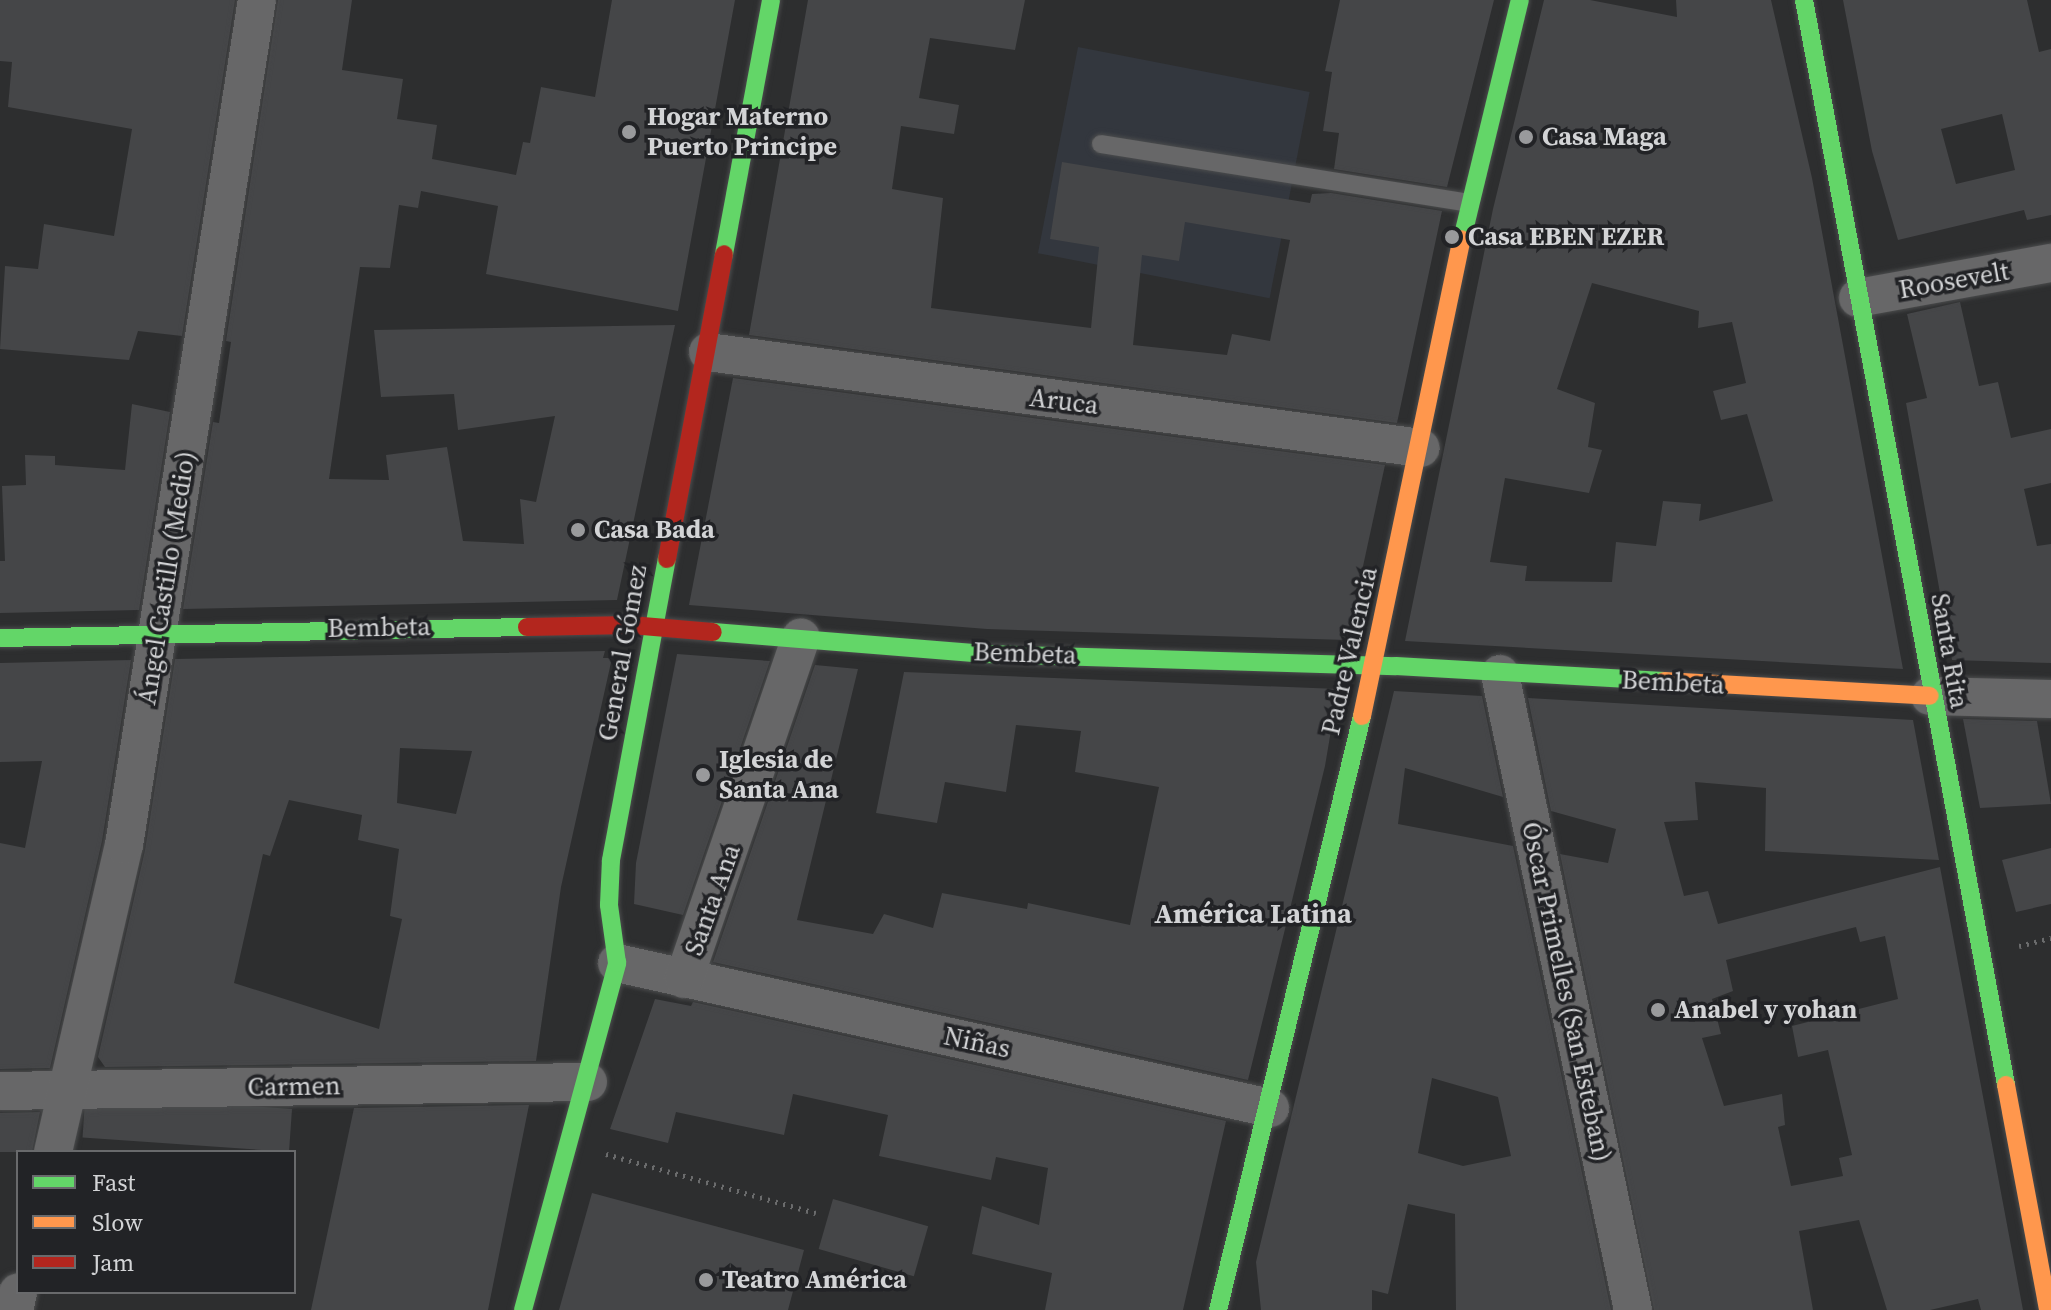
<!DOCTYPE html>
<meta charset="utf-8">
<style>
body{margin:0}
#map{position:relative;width:2051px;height:1310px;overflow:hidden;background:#2d2e2f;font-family:"Source Serif 4",serif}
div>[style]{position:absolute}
.built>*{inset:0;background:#33373e;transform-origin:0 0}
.building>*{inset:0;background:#454648;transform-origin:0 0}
.path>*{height:5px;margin-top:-2.5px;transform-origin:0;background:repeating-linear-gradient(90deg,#6b6c6d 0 2px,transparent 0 8px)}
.roads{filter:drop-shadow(0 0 2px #4b4c4d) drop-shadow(0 0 2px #4b4c4d)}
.lane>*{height:18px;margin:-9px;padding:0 9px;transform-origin:9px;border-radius:9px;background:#676768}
.street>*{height:38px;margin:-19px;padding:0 19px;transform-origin:19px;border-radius:19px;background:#676768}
.fast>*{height:18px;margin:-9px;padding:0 9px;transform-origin:9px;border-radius:9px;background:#63d668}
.slow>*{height:18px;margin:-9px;padding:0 9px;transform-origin:9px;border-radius:9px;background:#ff974d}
.jam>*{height:18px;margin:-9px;padding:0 9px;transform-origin:9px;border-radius:9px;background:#b3261e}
.dots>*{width:22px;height:22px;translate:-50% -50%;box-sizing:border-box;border:4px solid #222326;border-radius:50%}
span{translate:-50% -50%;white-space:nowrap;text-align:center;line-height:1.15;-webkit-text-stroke:7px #222326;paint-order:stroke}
.poi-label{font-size:26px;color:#d3d4d6;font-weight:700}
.left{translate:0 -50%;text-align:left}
.street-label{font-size:26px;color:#d3d4d6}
.neighbourhood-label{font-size:28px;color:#d3d4d6;font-weight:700}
.legend{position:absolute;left:16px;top:1150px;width:280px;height:144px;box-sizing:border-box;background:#222326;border:2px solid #696a6c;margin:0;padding:10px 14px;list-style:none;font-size:24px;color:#d3d4d6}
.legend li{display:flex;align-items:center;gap:16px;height:40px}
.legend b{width:40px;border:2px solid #696a6c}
</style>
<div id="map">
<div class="built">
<div style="left:1078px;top:47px;width:236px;height:210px;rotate:11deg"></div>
</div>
<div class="building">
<div style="clip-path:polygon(0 0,235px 0,182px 336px,138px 331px,129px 360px,0 349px,5px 266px,38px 269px,44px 224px,114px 236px,132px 129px,8px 107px,12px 62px,0 61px)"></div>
<div style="clip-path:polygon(278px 0,352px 0,342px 70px,403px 79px,397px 119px,437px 125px,432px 159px,516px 175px,523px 142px,530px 143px,541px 87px,595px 97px,612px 0,735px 0,678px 311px,486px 274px,498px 206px,421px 191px,418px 208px,399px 205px,390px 268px,360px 267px,329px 479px,389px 480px,386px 455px,447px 447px,463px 541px,524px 544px,520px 499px,536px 502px,555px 416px,458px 430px,454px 394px,381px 397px,374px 330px,675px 325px,617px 600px,183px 609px,213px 422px,219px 423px,231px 342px,226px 341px)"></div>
<div style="clip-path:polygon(evenodd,808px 0,1025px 0,1015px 50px,930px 38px,919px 98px,959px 105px,954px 134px,901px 126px,892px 189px,943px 198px,931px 308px,1091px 328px,1099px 247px,1050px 239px,1062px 162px,1310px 203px,1312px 194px,1331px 193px,1442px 211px,1397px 423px,749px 335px,808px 0,1185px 222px,1290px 240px,1270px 341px,1232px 334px,1227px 355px,1133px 345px,1142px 255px,1179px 261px,1185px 222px)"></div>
<div style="clip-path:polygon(1340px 0,1494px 0,1447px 187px,1334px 169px,1339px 133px,1323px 131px,1332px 72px,1325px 71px)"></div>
<div style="clip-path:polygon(evenodd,1544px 0,1590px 0,1677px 17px,1676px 0,1771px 0,1812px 178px,1903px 669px,1405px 641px,1493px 209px,1544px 0,1592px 283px,1699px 311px,1698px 328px,1732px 322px,1746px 383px,1713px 391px,1721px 420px,1747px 414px,1773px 501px,1699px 521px,1701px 504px,1663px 501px,1656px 546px,1616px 542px,1612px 582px,1525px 581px,1527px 566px,1490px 562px,1505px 478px,1589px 493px,1602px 450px,1588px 447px,1595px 403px,1557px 389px,1592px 283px)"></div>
<div style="clip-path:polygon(evenodd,1843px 0,2027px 0,2039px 52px,2051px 49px,2051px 215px,2027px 220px,2024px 210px,1898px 240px,1872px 151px,1843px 0,2002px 114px,2015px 170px,1956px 184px,1941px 129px,2002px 114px)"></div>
<div style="clip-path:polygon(1960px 302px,1979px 386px,1998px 382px,2011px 438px,2051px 429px,2051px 483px,2024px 489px,2037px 546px,2051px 544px,2051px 663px,1952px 660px,1906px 403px,1927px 398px,1907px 314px)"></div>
<div style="clip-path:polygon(733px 378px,1385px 465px,1347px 640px,987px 629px,689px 605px)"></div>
<div style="clip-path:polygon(132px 404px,170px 412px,139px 610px,0 613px,0 561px,5px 561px,2px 486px,26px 485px,25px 455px,55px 456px,55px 465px,125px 470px)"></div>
<div style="clip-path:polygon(evenodd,605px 651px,603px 658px,612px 658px,561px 887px,536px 1061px,105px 1067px,98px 1057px,145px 850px,175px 659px,605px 651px,400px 748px,472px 751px,456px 814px,397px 803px,400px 748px,605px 651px,289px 800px,362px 815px,358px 840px,399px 849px,390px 916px,402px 919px,379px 1029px,234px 983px,263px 854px,270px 856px,289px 800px)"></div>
<div style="clip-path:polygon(677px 654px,770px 661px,683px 915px,634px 904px,636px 863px)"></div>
<div style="clip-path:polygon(131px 660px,102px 841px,50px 1068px,0 1069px,0 843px,25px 848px,42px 761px,0 762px,0 663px)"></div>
<div style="clip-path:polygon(815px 665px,858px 669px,797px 920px,873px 934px,884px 914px,933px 928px,942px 893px,1027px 909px,1028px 903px,1130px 925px,1159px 787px,1075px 772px,1081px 731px,1016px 725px,1006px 792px,945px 782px,937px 823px,876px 813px,904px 672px,1338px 689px,1325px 766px,1248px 1080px,713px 962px)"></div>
<div style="clip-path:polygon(evenodd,1394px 691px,1482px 696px,1503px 797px,1405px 768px,1398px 824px,1513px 846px,1611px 1310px,1456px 1310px,1455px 1214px,1408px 1204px,1388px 1294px,1372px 1290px,1372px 1310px,1261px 1310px,1256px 1262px,1394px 691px,1432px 1078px,1498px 1097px,1511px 1156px,1463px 1166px,1418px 1153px,1432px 1078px)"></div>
<div style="clip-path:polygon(evenodd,1528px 698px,1913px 720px,1939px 860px,1765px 851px,1766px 788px,1695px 782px,1698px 820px,1664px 822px,1684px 896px,1708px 891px,1718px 924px,1940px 867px,2023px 1310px,1981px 1310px,1978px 1299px,1930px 1310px,1887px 1310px,1859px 1220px,1799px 1231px,1813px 1310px,1654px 1310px,1560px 854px,1608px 863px,1616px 829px,1551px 811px,1528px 698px,1856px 927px,1860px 942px,1885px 936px,1898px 999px,1792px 1026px,1798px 1057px,1828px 1050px,1852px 1155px,1839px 1158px,1843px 1176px,1791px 1186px,1778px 1127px,1785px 1125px,1782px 1094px,1724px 1106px,1702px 1038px,1721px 1034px,1712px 999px,1733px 991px,1726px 960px,1856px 927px)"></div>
<div style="clip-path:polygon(1963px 719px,2037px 721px,2051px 804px,1980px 808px)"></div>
<div style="clip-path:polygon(2051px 848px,2051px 904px,2016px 912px,2002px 860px)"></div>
<div style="clip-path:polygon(655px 999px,691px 1006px,693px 1002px,1226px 1121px,1183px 1310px,1045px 1310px,1052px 1273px,972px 1254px,982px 1206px,1039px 1225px,1048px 1168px,996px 1157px,991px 1180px,879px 1156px,888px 1115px,793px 1094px,784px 1135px,676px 1112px,668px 1143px,610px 1129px)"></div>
<div style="clip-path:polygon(529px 1105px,488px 1310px,311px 1310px,354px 1108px)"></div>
<div style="left:292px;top:1109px;width:43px;height:207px;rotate:94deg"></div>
<div style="clip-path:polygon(40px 1112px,32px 1152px,0 1152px,0 1113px)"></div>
<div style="clip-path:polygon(592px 1193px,804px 1250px,788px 1310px,559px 1310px)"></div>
<div style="left:833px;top:1199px;width:99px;height:52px;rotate:16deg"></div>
</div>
<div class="path">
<div style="left:2019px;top:946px;width:33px;rotate:-14deg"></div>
<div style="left:606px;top:1154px;width:218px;rotate:15.7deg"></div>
</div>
<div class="roads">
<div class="lane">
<div style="left:1101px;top:144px;width:373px;rotate:9.1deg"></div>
</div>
<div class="street">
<div style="left:1858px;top:298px;width:196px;rotate:-10.3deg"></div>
<div style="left:708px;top:352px;width:719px;rotate:7.67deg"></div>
<div style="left:1500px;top:674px;width:650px;rotate:78.19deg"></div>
<div style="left:1930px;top:696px;width:121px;rotate:1.4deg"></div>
<div style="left:617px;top:963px;width:669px;rotate:12.52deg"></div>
<div style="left:684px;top:979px;width:361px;rotate:-71.1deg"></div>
<div style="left:0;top:1091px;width:588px;rotate:-0.88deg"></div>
<div style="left:53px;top:1152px;width:315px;rotate:-77deg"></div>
<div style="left:124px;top:845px;width:855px;rotate:-81.06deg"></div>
<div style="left:14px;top:1310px;width:18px;rotate:-77deg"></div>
</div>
<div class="fast">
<div style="left:1804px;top:0;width:1104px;rotate:79.45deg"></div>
<div style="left:1462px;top:239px;width:246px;rotate:-76.4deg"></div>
<div style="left:724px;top:254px;width:258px;rotate:-79.5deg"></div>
<div style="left:713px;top:632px;width:274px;rotate:4.6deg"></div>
<div style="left:986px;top:654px;width:410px;rotate:1.7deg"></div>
<div style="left:1396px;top:666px;width:268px;rotate:3.2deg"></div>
<div style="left:0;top:638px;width:527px;rotate:-1.2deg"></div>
<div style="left:523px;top:1310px;width:360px;rotate:-74.8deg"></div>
<div style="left:617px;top:963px;width:59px;rotate:-97.9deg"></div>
<div style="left:609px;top:905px;width:45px;rotate:-87.5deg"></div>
<div style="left:611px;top:860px;width:306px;rotate:-79.5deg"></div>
<div style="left:1218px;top:1310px;width:611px;rotate:-76.37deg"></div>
</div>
<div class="slow">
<div style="left:1664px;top:681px;width:266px;rotate:3.2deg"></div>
<div style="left:1362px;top:716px;width:487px;rotate:-78.2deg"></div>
<div style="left:2006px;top:1085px;width:229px;rotate:79.4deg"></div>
</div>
<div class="jam">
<div style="left:667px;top:559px;width:310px;rotate:-79.4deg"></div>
<div style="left:527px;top:627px;width:104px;rotate:-1.1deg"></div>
<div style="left:631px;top:625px;width:82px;rotate:4.9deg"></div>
</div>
</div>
<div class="dots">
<div style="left:629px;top:132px;background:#999a9c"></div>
<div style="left:1526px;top:137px;background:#999a9c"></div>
<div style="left:1452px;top:237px;background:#999a9c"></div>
<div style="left:578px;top:530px;background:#999a9c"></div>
<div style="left:703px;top:775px;background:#999a9c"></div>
<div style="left:1658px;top:1010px;background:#999a9c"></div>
<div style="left:706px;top:1280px;background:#999a9c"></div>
</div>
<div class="poi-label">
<span class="left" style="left:647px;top:132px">Hogar Materno<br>Puerto Principe</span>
<span class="left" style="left:1542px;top:137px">Casa Maga</span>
<span class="left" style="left:1468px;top:237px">Casa EBEN EZER</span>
<span class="left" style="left:594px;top:530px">Casa Bada</span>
<span class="left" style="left:719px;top:775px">Iglesia de<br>Santa Ana</span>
<span class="left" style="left:1674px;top:1010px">Anabel y yohan</span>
<span class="left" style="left:722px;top:1280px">Teatro América</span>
</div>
<div class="street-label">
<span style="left:1954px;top:281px;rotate:-10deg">Roosevelt</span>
<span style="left:1064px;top:402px;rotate:7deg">Aruca</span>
<span style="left:167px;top:578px;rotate:-81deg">Ángel Castillo (Medio)</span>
<span style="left:379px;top:628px;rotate:-1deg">Bembeta</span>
<span style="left:1350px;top:651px;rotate:-77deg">Padre Valencia</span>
<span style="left:1949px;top:651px;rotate:80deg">Santa Rita</span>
<span style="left:623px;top:653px;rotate:-80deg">General Gómez</span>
<span style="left:1025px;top:654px;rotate:2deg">Bembeta</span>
<span style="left:1673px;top:683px;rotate:3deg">Bembeta</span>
<span style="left:713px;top:900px;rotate:-70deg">Santa Ana</span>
<span style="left:1566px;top:992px;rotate:78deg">Óscar Primelles (San Esteban)</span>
<span style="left:977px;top:1043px;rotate:12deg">Niñas</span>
<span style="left:294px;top:1087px;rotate:-1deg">Carmen</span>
</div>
<div class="neighbourhood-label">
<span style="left:1253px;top:913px">América Latina</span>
</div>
<ul class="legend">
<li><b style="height:10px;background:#63d668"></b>Fast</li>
<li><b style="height:10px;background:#ff974d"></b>Slow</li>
<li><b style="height:10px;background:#b3261e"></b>Jam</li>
</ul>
</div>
